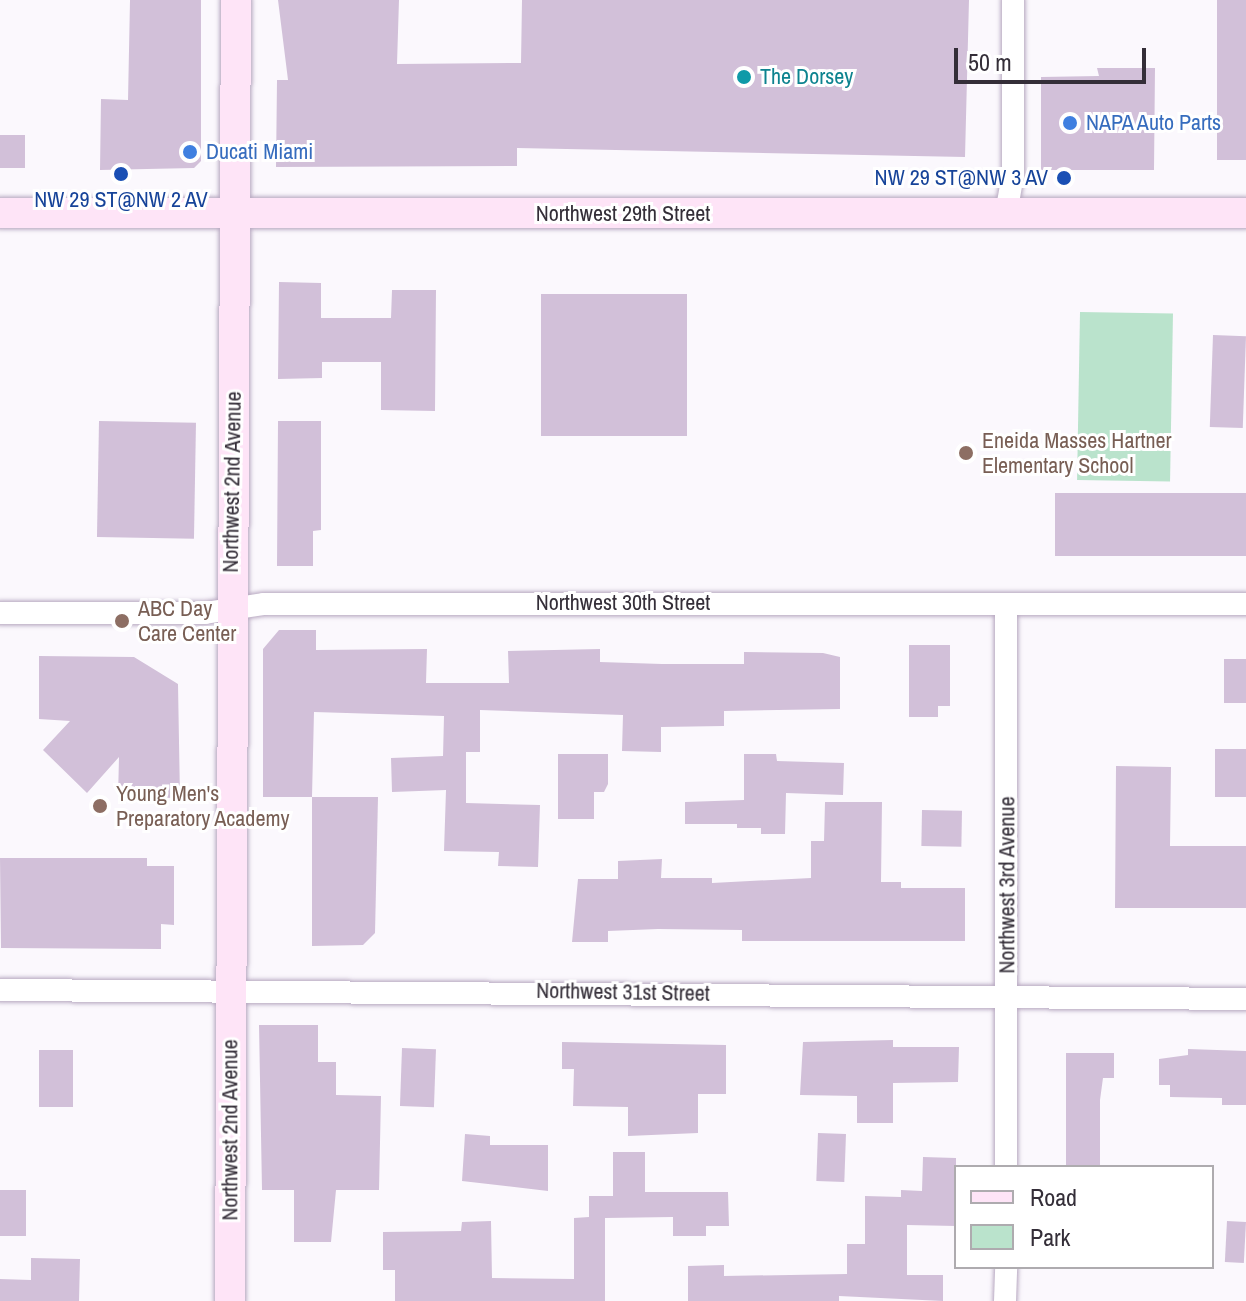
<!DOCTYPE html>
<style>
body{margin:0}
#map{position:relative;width:1246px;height:1301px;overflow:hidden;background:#fbf8fd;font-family:"Archivo Narrow",sans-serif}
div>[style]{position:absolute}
.green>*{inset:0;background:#bae3cc;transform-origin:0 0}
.building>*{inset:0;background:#d2c0d9;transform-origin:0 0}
.roads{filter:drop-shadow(0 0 2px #b8a9c1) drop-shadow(0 0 2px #b8a9c1)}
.street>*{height:22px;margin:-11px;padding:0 11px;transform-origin:11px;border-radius:11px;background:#fff}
.secondary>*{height:30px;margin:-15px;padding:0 15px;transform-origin:15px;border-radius:15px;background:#fee4f7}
.dots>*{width:22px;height:22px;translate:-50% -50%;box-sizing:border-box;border:4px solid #fff;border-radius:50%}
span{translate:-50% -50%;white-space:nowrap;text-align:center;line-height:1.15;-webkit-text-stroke:6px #fff;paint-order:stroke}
.culture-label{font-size:22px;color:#0d838f}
.left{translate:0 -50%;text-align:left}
.shop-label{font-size:22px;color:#366cbe}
.transit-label{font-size:22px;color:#164399}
.right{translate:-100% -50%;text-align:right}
.street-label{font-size:22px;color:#342e38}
.education-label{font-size:22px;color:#785e54}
.legend{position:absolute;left:954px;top:1165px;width:260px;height:104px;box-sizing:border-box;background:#fff;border:2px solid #aeabaf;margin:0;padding:10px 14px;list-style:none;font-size:24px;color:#342e38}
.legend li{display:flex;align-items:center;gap:16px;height:40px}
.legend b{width:40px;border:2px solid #aeabaf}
.scale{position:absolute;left:954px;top:48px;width:192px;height:36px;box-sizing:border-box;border:4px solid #342e38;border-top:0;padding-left:10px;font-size:24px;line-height:28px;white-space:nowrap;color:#342e38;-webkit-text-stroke:6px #fff;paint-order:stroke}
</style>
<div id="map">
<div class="green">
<div style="left:1080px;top:312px;width:93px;height:168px;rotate:1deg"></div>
</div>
<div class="building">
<div style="clip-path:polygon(130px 0,201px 0,201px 161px,194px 168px,100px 170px,101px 99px,128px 100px)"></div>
<div style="clip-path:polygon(278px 0,399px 0,397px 64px,521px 63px,522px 0,969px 0,965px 157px,517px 148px,517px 166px,276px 167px,277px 80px,288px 80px)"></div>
<div style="left:1217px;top:0;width:29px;height:160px"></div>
<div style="clip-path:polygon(1097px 68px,1155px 68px,1154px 170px,1041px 170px,1041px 77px,1099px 76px)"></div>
<div style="left:25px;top:135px;width:33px;height:25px;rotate:90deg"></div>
<div style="clip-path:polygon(279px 282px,321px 283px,321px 318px,391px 318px,392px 290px,436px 290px,435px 411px,381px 410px,381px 362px,322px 362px,322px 378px,278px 379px)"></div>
<div style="left:541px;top:294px;width:146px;height:142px"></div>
<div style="left:1213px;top:335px;width:33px;height:92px;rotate:2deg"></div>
<div style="left:99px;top:421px;width:97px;height:116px;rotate:1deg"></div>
<div style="clip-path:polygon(278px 421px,321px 421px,321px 530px,313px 531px,313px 566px,277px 566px)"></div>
<div style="left:1055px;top:493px;width:191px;height:63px"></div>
<div style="clip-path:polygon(279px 630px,316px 630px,316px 650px,427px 649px,426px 683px,509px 683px,508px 651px,600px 649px,600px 662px,662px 664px,744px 664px,744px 652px,823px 653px,840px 657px,840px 709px,724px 711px,724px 726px,661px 727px,661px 752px,622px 751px,623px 715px,480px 710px,480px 752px,466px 752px,466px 803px,540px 805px,538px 867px,498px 866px,499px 852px,444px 851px,446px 790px,392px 792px,391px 758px,443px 756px,444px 716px,314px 712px,312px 797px,263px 797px,263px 649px)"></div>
<div style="clip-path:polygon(909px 645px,950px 645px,950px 706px,938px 706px,938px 717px,909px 717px)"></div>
<div style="clip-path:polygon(39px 656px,134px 657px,178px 684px,180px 798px,118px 797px,119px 757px,87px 793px,43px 750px,70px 721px,39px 719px)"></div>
<div style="left:1224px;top:659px;width:22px;height:44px"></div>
<div style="left:1215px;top:749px;width:31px;height:48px"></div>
<div style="clip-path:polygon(558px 754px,608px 754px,608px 784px,604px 792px,594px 792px,594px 819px,558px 819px)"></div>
<div style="clip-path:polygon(744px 754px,776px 754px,777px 761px,844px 763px,843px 795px,786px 793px,785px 834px,761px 834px,761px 828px,737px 828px,737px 824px,685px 824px,685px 802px,744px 800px)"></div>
<div style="clip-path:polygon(1116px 766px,1171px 767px,1170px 846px,1246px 846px,1246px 908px,1115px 908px)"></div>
<div style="clip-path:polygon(312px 797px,378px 797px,375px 933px,363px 945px,312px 946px)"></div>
<div style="clip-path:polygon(825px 802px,882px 802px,881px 882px,901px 882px,901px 888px,965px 888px,965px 941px,742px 941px,742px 930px,658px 929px,608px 931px,608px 942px,572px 942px,578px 879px,618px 879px,618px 861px,662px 859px,661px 878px,712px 878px,712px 883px,811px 878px,811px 841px,824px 841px)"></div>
<div style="left:922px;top:810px;width:40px;height:36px;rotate:1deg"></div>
<div style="clip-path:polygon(0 858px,147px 858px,147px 866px,174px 866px,174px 925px,161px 924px,161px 949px,1px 948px)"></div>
<div style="clip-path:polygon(259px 1025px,318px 1025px,318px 1062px,336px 1062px,336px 1095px,381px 1096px,379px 1190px,336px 1190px,331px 1242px,294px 1242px,294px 1190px,262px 1190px)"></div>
<div style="clip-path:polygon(893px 1040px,893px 1047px,959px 1047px,958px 1082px,893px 1083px,893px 1123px,857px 1123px,857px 1096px,800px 1095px,803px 1042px)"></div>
<div style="clip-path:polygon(562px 1042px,726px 1045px,726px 1094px,698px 1094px,698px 1133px,628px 1136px,628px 1107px,573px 1106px,574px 1069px,562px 1069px)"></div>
<div style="left:402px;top:1048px;width:34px;height:58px;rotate:2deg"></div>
<div style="clip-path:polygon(1188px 1049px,1246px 1051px,1246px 1105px,1222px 1105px,1222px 1098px,1170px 1097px,1170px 1085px,1159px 1085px,1159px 1059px,1188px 1055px)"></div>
<div style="left:39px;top:1050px;width:34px;height:57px"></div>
<div style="clip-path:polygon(1066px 1053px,1114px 1053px,1114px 1078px,1103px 1078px,1100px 1100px,1100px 1167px,1066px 1167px)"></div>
<div style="left:818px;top:1133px;width:28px;height:48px;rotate:2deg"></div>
<div style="clip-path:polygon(465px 1134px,490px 1136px,490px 1145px,548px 1145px,548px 1191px,462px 1181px)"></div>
<div style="clip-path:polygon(613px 1152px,645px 1152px,645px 1192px,728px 1192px,729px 1226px,706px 1226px,706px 1236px,673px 1236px,673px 1217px,605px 1218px,605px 1301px,395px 1301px,395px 1270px,383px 1270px,383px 1232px,461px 1231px,462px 1222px,491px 1221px,492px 1278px,574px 1279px,574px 1218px,589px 1217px,589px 1196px,613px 1196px)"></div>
<div style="clip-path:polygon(923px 1157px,956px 1158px,956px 1226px,907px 1225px,907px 1275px,943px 1275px,943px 1301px,839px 1296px,839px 1301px,688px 1301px,688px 1266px,724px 1265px,724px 1276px,847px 1274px,847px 1244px,865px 1244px,865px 1196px,901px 1197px,901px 1190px,922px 1191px)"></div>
<div style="left:0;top:1190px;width:26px;height:46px"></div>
<div style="left:1227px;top:1221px;width:19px;height:41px;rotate:3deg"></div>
<div style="clip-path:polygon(31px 1258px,80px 1259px,79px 1301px,0 1301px,0 1279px,31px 1280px)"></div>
</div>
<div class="roads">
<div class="street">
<div style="left:1006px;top:214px;width:39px;rotate:-80deg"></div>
<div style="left:1013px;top:176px;width:176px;rotate:-90deg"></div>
<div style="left:1006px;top:604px;width:563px;rotate:90deg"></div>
<div style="left:0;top:613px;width:205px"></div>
<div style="left:205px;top:613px;width:60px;rotate:-8.7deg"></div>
<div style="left:264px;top:604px;width:982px"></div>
<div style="left:0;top:990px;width:1246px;rotate:0.41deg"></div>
<div style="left:1005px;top:1301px;width:34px;rotate:-88deg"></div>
</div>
<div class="secondary">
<div style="left:0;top:213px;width:1246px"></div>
<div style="left:230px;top:1301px;width:1301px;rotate:-89.74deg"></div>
</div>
</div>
<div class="dots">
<div style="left:744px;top:77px;background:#0f9aa8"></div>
<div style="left:1070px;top:123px;background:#3f7fe0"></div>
<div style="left:190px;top:152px;background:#3f7fe0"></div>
<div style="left:121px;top:174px;background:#1a4fb4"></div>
<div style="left:1064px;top:178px;background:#1a4fb4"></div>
<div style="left:966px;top:453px;background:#8d6e63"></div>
<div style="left:122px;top:621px;background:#8d6e63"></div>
<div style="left:100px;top:806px;background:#8d6e63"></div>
</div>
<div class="culture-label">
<span class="left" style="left:760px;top:77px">The Dorsey</span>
</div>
<div class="shop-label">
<span class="left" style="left:1086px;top:123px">NAPA Auto Parts</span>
<span class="left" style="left:206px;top:152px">Ducati Miami</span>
</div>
<div class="transit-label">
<span class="right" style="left:1048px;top:178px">NW 29 ST@NW 3 AV</span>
<span style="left:121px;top:200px">NW 29 ST@NW 2 AV</span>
</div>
<div class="street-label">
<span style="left:623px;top:214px">Northwest 29th Street</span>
<span style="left:232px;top:482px;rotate:-89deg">Northwest 2nd Avenue</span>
<span style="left:623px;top:603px">Northwest 30th Street</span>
<span style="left:1007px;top:885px;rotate:-90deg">Northwest 3rd Avenue</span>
<span style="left:623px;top:992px;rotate:1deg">Northwest 31st Street</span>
<span style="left:230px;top:1130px;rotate:-90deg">Northwest 2nd Avenue</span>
</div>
<div class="education-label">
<span class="left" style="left:982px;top:453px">Eneida Masses Hartner<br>Elementary School</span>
<span class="left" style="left:138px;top:621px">ABC Day<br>Care Center</span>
<span class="left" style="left:116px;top:806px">Young Men's<br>Preparatory Academy</span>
</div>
<ul class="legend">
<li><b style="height:10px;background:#fee4f7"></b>Road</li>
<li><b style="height:22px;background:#bae3cc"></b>Park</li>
</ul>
<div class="scale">50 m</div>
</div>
